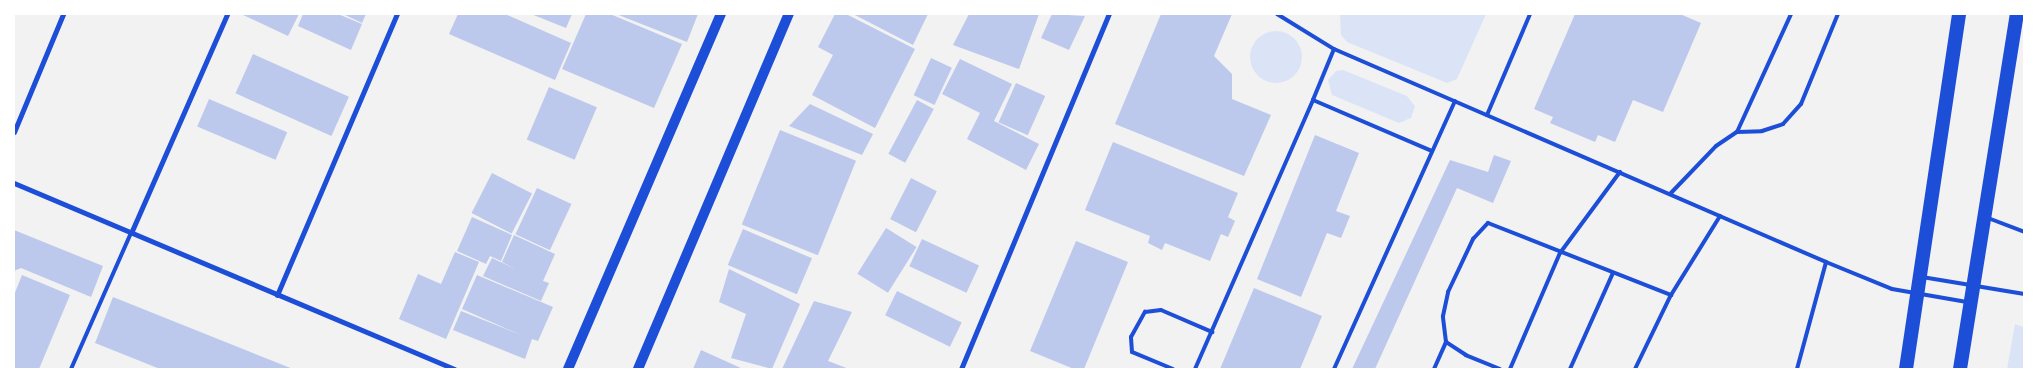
<!DOCTYPE html>
<style>
body{margin:0}
#map{position:relative;width:2038px;height:383px;overflow:hidden;background:#f2f2f2;font-family:Figtree,sans-serif}
div>[style]{position:absolute}
.green>*{inset:0;background:#dbe4f7}
.round{border-radius:50%}
.building>*{inset:0;background:#bdc9ec;transform-origin:0 0}
.service>*{height:4px;margin:-2px;padding:0 2px;transform-origin:2px;border-radius:2px;background:#1d4ed8}
.minor>*{height:5px;margin:-2.5px;padding:0 2.5px;transform-origin:2.5px;border-radius:2.5px;background:#1d4ed8}
.secondary>*{height:10px;margin:-5px;padding:0 5px;transform-origin:5px;border-radius:5px;background:#1d4ed8}
.trunk>*{height:14px;margin:-7px;padding:0 7px;transform-origin:7px;border-radius:7px;background:#1d4ed8}
span{translate:-50% -50%;white-space:nowrap;text-align:center;line-height:1.15;-webkit-text-stroke:4px #fff;paint-order:stroke}
.frame{position:absolute;inset:0;border:15px solid #fff;pointer-events:none}
</style>
<div id="map">
<div class="green">
<div style="clip-path:polygon(1340px 14px,1486px 14px,1457px 79px,1447px 83px,1347px 42px,1341px 35px)"></div>
<div class="round" style="left:1250px;top:31px;width:52px;height:52px"></div>
<div style="clip-path:polygon(1343px 70px,1407px 96px,1415px 106px,1411px 118px,1399px 123px,1332px 95px,1328px 80px,1336px 71px)"></div>
<div style="clip-path:polygon(2015px 324px,2024px 327px,2024px 369px,2007px 369px)"></div>
</div>
<div class="building">
<div style="clip-path:polygon(241px 14px,299px 14px,288px 36px)"></div>
<div style="clip-path:polygon(303px 14px,338px 14px,362px 24px,351px 50px,298px 26px)"></div>
<div style="clip-path:polygon(343px 14px,366px 14px,362px 23px)"></div>
<div style="clip-path:polygon(458px 14px,505px 14px,571px 43px,555px 80px,449px 34px)"></div>
<div style="clip-path:polygon(531px 14px,572px 14px,566px 28px)"></div>
<div style="clip-path:polygon(586px 14px,610px 14px,682px 44px,654px 108px,562px 69px)"></div>
<div style="clip-path:polygon(616px 14px,698px 14px,687px 42px)"></div>
<div style="clip-path:polygon(835px 14px,846px 14px,915px 49px,875px 128px,812px 95px,833px 55px,818px 47px)"></div>
<div style="clip-path:polygon(853px 14px,928px 14px,913px 45px)"></div>
<div style="clip-path:polygon(969px 14px,1039px 14px,1019px 69px,953px 45px)"></div>
<div style="clip-path:polygon(1052px 14px,1085px 16px,1069px 50px,1041px 38px)"></div>
<div style="clip-path:polygon(1161px 14px,1232px 14px,1214px 56px,1232px 74px,1232px 99px,1271px 115px,1244px 176px,1115px 124px)"></div>
<div style="clip-path:polygon(1575px 14px,1680px 14px,1701px 23px,1663px 112px,1633px 100px,1615px 142px,1598px 135px,1595px 142px,1550px 123px,1553px 117px,1534px 109px)"></div>
<div style="left:253px;top:54px;width:105px;height:43px;rotate:24deg"></div>
<div style="left:931px;top:58px;width:23px;height:41px;rotate:25deg"></div>
<div style="clip-path:polygon(960px 59px,1012px 84px,994px 121px,1039px 144px,1026px 170px,967px 139px,980px 113px,942px 94px)"></div>
<div style="left:1016px;top:83px;width:32px;height:43px;rotate:24deg"></div>
<div style="left:549px;top:87px;width:52px;height:57px;rotate:23deg"></div>
<div style="left:209px;top:99px;width:85px;height:30px;rotate:23deg"></div>
<div style="left:917px;top:100px;width:19px;height:61px;rotate:28deg"></div>
<div style="clip-path:polygon(810px 104px,873px 134px,862px 155px,789px 126px)"></div>
<div style="left:780px;top:130px;width:82px;height:102px;rotate:22deg"></div>
<div style="clip-path:polygon(1315px 135px,1359px 153px,1336px 211px,1350px 216px,1341px 238px,1327px 233px,1301px 297px,1257px 279px)"></div>
<div style="clip-path:polygon(1113px 142px,1238px 193px,1228px 217px,1235px 221px,1228px 237px,1221px 234px,1210px 261px,1165px 243px,1162px 250px,1148px 243px,1150px 236px,1085px 210px)"></div>
<div style="clip-path:polygon(1494px 155px,1511px 161px,1493px 203px,1457px 188px,1375px 369px,1352px 369px,1450px 160px,1488px 172px)"></div>
<div style="left:492px;top:173px;width:45px;height:45px;rotate:27deg"></div>
<div style="left:911px;top:178px;width:29px;height:46px;rotate:27deg"></div>
<div style="left:537px;top:188px;width:38px;height:51px;rotate:25deg"></div>
<div style="clip-path:polygon(472px 217px,512px 235px,501px 261px,490px 256px,486px 264px,457px 251px)"></div>
<div style="left:886px;top:228px;width:36px;height:54px;rotate:32deg"></div>
<div style="left:743px;top:229px;width:75px;height:39px;rotate:23deg"></div>
<div style="clip-path:polygon(14px 230px,103px 266px,91px 297px,21px 268px,14px 271px)"></div>
<div style="clip-path:polygon(514px 235px,555px 254px,543px 281px,549px 283px,541px 301px,483px 276px,492px 258px,515px 269px,502px 262px)"></div>
<div style="left:922px;top:239px;width:63px;height:30px;rotate:25deg"></div>
<div style="clip-path:polygon(1076px 241px,1128px 262px,1084px 369px,1074px 369px,1030px 351px)"></div>
<div style="clip-path:polygon(455px 252px,479px 262px,446px 339px,399px 319px,418px 274px,441px 284px)"></div>
<div style="clip-path:polygon(729px 269px,800px 304px,772px 369px,731px 358px,746px 314px,719px 302px)"></div>
<div style="clip-path:polygon(22px 275px,70px 295px,39px 369px,14px 369px,14px 295px)"></div>
<div style="clip-path:polygon(477px 275px,553px 307px,538px 341px,532px 339px,525px 359px,453px 330px,461px 311px,521px 335px,462px 309px)"></div>
<div style="clip-path:polygon(1254px 288px,1322px 316px,1300px 369px,1220px 369px)"></div>
<div style="left:897px;top:291px;width:72px;height:27px;rotate:26deg"></div>
<div style="clip-path:polygon(113px 297px,293px 369px,160px 369px,95px 343px)"></div>
<div style="clip-path:polygon(814px 301px,852px 312px,828px 361px,849px 369px,782px 369px)"></div>
<div style="clip-path:polygon(701px 350px,743px 369px,693px 369px)"></div>
</div>
<div class="service">
<div style="left:1277px;top:14px;width:67px;rotate:31.6deg"></div>
<div style="left:1334px;top:49px;width:536px;rotate:23.41deg"></div>
<div style="left:1826px;top:262px;width:71px;rotate:22.2deg"></div>
<div style="left:1892px;top:289px;width:76px;rotate:9.8deg"></div>
<div style="left:1334px;top:49px;width:55px;rotate:112.4deg"></div>
<div style="left:1313px;top:100px;width:129px;rotate:23.2deg"></div>
<div style="left:1487px;top:115px;width:110px;rotate:-66.9deg"></div>
<div style="left:1737px;top:132px;width:25px;rotate:-2deg"></div>
<div style="left:1762px;top:131px;width:22px;rotate:-18deg"></div>
<div style="left:1783px;top:124px;width:27px;rotate:-48deg"></div>
<div style="left:1801px;top:104px;width:97px;rotate:-67.7deg"></div>
<div style="left:1670px;top:194px;width:66px;rotate:-46.2deg"></div>
<div style="left:1716px;top:146px;width:25px;rotate:-34deg"></div>
<div style="left:1737px;top:132px;width:130px;rotate:-65.4deg"></div>
<div style="left:1988px;top:218px;width:39px;rotate:21deg"></div>
<div style="left:1922px;top:277px;width:49px;rotate:9.5deg"></div>
<div style="left:1976px;top:286px;width:49px;rotate:9.5deg"></div>
<div style="left:71px;top:369px;width:149px;rotate:-66.2deg"></div>
<div style="left:1173px;top:369px;width:44px;rotate:-157.5deg"></div>
<div style="left:1132px;top:352px;width:15px;rotate:-94deg"></div>
<div style="left:1131px;top:337px;width:29px;rotate:-61deg"></div>
<div style="left:1145px;top:312px;width:16px;rotate:-7deg"></div>
<div style="left:1161px;top:310px;width:56px;rotate:23.3deg"></div>
<div style="left:1195px;top:369px;width:294px;rotate:-66.3deg"></div>
<div style="left:1334px;top:369px;width:294px;rotate:-65.7deg"></div>
<div style="left:1434px;top:369px;width:30px;rotate:-66deg"></div>
<div style="left:1500px;top:369px;width:37px;rotate:-158deg"></div>
<div style="left:1466px;top:355px;width:24px;rotate:-147deg"></div>
<div style="left:1446px;top:342px;width:26px;rotate:-97deg"></div>
<div style="left:1443px;top:316px;width:25px;rotate:-78deg"></div>
<div style="left:1448px;top:292px;width:59px;rotate:-64.7deg"></div>
<div style="left:1473px;top:239px;width:22px;rotate:-47deg"></div>
<div style="left:1488px;top:223px;width:197px;rotate:21.5deg"></div>
<div style="left:1510px;top:369px;width:126px;rotate:-66.7deg"></div>
<div style="left:1560px;top:253px;width:101px;rotate:-53.5deg"></div>
<div style="left:1570px;top:369px;width:105px;rotate:-65.9deg"></div>
<div style="left:1635px;top:369px;width:82px;rotate:-64.1deg"></div>
<div style="left:1671px;top:295px;width:93px;rotate:-58.2deg"></div>
<div style="left:1797px;top:369px;width:111px;rotate:-74.8deg"></div>
</div>
<div class="minor">
<div style="left:14px;top:132px;width:128px;rotate:-67.4deg"></div>
<div style="left:14px;top:183px;width:478px;rotate:22.9deg"></div>
<div style="left:131px;top:233px;width:239px;rotate:-66.3deg"></div>
<div style="left:277px;top:295px;width:306px;rotate:-66.9deg"></div>
<div style="left:961px;top:369px;width:385px;rotate:-67.4deg"></div>
</div>
<div class="secondary">
<div style="left:568px;top:369px;width:387px;rotate:-66.7deg"></div>
<div style="left:638px;top:369px;width:386px;rotate:-67deg"></div>
</div>
<div class="trunk">
<div style="left:1906px;top:369px;width:359px;rotate:-81.5deg"></div>
<div style="left:1960px;top:369px;width:360px;rotate:-80.9deg"></div>
</div>
<div class="frame"></div>
</div>
